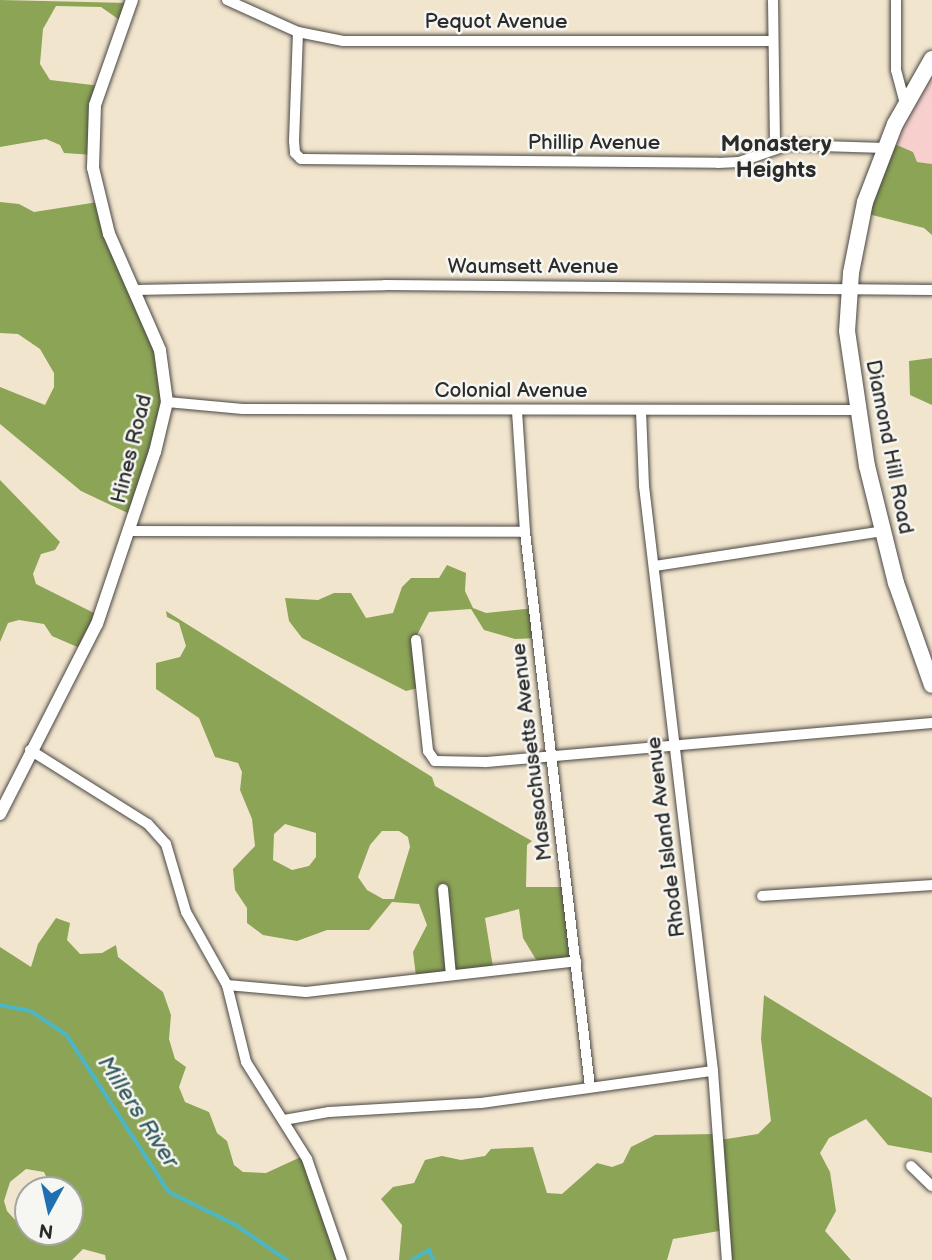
<!DOCTYPE html>
<style>
body{margin:0}
#map{position:relative;width:932px;height:1260px;overflow:hidden;background:#f2e5ce;font-family:"Balsamiq Sans",sans-serif}
div>[style]{position:absolute}
.built>*{inset:0;background:#f7d0ce}
.forest>*{inset:0;background:#8ca456}
.stream>*{height:3.5px;margin:-1.75px;padding:0 1.75px;transform-origin:1.75px;border-radius:1.75px;background:#4bb7c6}
.roads{filter:drop-shadow(0 0 2px #494743) drop-shadow(0 0 2px #494743)}
.minor>*{height:10px;margin:-5px;padding:0 5px;transform-origin:5px;border-radius:5px;background:#fff}
.tertiary>*{height:12px;margin:-6px;padding:0 6px;transform-origin:6px;border-radius:6px;background:#fff}
.primary>*{height:16px;margin:-8px;padding:0 8px;transform-origin:8px;border-radius:8px;background:#fff}
span{translate:-50% -50%;white-space:nowrap;text-align:center;line-height:1.15;-webkit-text-stroke:5px #f6f6f2;paint-order:stroke}
.street-label{font-size:21px;color:#2b2b2b}
.neighbourhood-label{font-size:23px;color:#2b2b2b;font-weight:700}
.water-label{font-size:23px;color:#365c61;font-style:italic}
.north{position:absolute;left:14px;top:1176px;width:70px;height:70px;box-sizing:border-box;background:#f6f6f2;border:2px solid #a5a5a2;border-radius:50%;rotate:188deg;font-size:19px;font-weight:700;line-height:28px;text-align:center;color:#2b2b2b}
.north::after{content:'';display:block;margin:auto;width:24px;height:32px;background:#1f6fb2;clip-path:polygon(50% 0,100% 100%,50% 72%,0 100%)}
</style>
<div id="map">
<div class="built">
<div style="clip-path:polygon(932px 56px,932px 164px,917px 162px,890px 142px)"></div>
</div>
<div class="forest">
<div style="clip-path:polygon(0 0,129px 3px,121px 21px,101px 7px,56px 6px,43px 29px,40px 64px,50px 80px,101px 86px,94px 155px,64px 153px,60px 145px,46px 139px,0 147px)"></div>
<div style="clip-path:polygon(890px 142px,913px 152px,917px 162px,932px 164px,932px 235px,924px 228px,864px 213px)"></div>
<div style="clip-path:polygon(0 202px,19px 204px,34px 212px,98px 202px,168px 367px,166px 398px,134px 516px,81px 491px,0 424px,0 387px,45px 405px,54px 387px,54px 373px,40px 349px,18px 334px,0 333px)"></div>
<div style="clip-path:polygon(932px 358px,932px 405px,910px 395px,909px 361px)"></div>
<div style="clip-path:polygon(0 480px,60px 542px,55px 550px,41px 554px,33px 574px,36px 584px,98px 615px,82px 649px,52px 636px,44px 624px,19px 620px,8px 623px,0 642px)"></div>
<div style="clip-path:polygon(447px 565px,466px 573px,465px 591px,473px 608px,486px 613px,535px 608px,538px 638px,515px 639px,484px 630px,471px 609px,429px 612px,417px 635px,422px 687px,406px 691px,302px 638px,289px 621px,285px 598px,318px 600px,334px 593px,351px 593px,366px 618px,393px 613px,402px 587px,411px 578px,439px 578px)"></div>
<div style="clip-path:polygon(evenodd,166px 611px,432px 777px,435px 786px,532px 841px,527px 845px,526px 887px,567px 887px,574px 957px,539px 962px,535px 958px,523px 938px,519px 909px,485px 918px,493px 967px,416px 976px,413px 952px,427px 925px,419px 904px,392px 902px,369px 930px,327px 930px,297px 941px,263px 935px,247px 923px,247px 908px,235px 890px,233px 869px,255px 846px,252px 819px,240px 790px,242px 772px,238px 763px,215px 757px,199px 718px,156px 689px,156px 663px,180px 657px,186px 646px,179px 623px,167px 617px,166px 611px,285px 824px,316px 833px,316px 857px,309px 866px,292px 870px,273px 860px,274px 834px,285px 824px,166px 611px,382px 831px,399px 831px,408px 837px,410px 847px,394px 899px,383px 899px,367px 890px,358px 877px,370px 845px,382px 831px)"></div>
<div style="clip-path:polygon(evenodd,56px 918px,70px 923px,67px 940px,80px 954px,102px 953px,116px 945px,118px 957px,163px 992px,171px 1015px,169px 1039px,175px 1059px,186px 1067px,179px 1087px,185px 1102px,209px 1112px,217px 1133px,227px 1141px,234px 1165px,243px 1172px,266px 1173px,303px 1156px,320px 1182px,347px 1260px,106px 1260px,105px 1255px,83px 1249px,72px 1260px,0 1260px,0 947px,31px 967px,38px 944px,56px 918px,26px 1169px,44px 1172px,50px 1185px,70px 1190px,76px 1208px,65px 1236px,26px 1232px,7px 1211px,4px 1201px,10px 1182px,26px 1169px)"></div>
<div style="clip-path:polygon(764px 995px,932px 1098px,932px 1153px,888px 1145px,866px 1119px,829px 1138px,820px 1153px,830px 1172px,836px 1211px,825px 1231px,851px 1260px,729px 1260px,726px 1233px,719px 1231px,673px 1239px,667px 1260px,399px 1260px,402px 1225px,381px 1199px,393px 1187px,414px 1183px,425px 1160px,442px 1156px,461px 1160px,485px 1156px,491px 1149px,533px 1147px,547px 1193px,562px 1194px,597px 1163px,612px 1167px,623px 1163px,631px 1147px,655px 1135px,716px 1134px,720px 1140px,758px 1134px,771px 1121px,761px 1039px)"></div>
</div>
<div class="stream">
<div style="left:0;top:1005px;width:32px;rotate:11deg"></div>
<div style="left:31px;top:1011px;width:43px;rotate:33.7deg"></div>
<div style="left:67px;top:1035px;width:187px;rotate:57deg"></div>
<div style="left:169px;top:1192px;width:75px;rotate:26.2deg"></div>
<div style="left:236px;top:1225px;width:62px;rotate:34.5deg"></div>
<div style="left:412px;top:1260px;width:20px;rotate:-30deg"></div>
<div style="left:429px;top:1250px;width:11px;rotate:63deg"></div>
</div>
<div class="roads">
<div class="minor">
<div style="left:227px;top:0;width:78px;rotate:24.3deg"></div>
<div style="left:298px;top:32px;width:46px;rotate:11.3deg"></div>
<div style="left:343px;top:41px;width:430px"></div>
<div style="left:773px;top:0;width:148px;rotate:89.2deg"></div>
<div style="left:896px;top:0;width:70px;rotate:90deg"></div>
<div style="left:896px;top:70px;width:34px;rotate:75deg"></div>
<div style="left:298px;top:32px;width:109px;rotate:92.1deg"></div>
<div style="left:294px;top:141px;width:12px;rotate:85deg"></div>
<div style="left:295px;top:153px;width:8px;rotate:45deg"></div>
<div style="left:301px;top:159px;width:417px;rotate:0.5deg"></div>
<div style="left:718px;top:163px;width:21px;rotate:-3deg"></div>
<div style="left:739px;top:162px;width:52px;rotate:-19.1deg"></div>
<div style="left:788px;top:145px;width:97px;rotate:1.8deg"></div>
<div style="left:134px;top:290px;width:251px;rotate:-1.1deg"></div>
<div style="left:385px;top:285px;width:547px;rotate:0.52deg"></div>
<div style="left:167px;top:402px;width:76px;rotate:5.3deg"></div>
<div style="left:243px;top:409px;width:612px;rotate:0.09deg"></div>
<div style="left:517px;top:411px;width:121px;rotate:86.2deg"></div>
<div style="left:525px;top:532px;width:559px;rotate:83.32deg"></div>
<div style="left:641px;top:411px;width:75px;rotate:87.7deg"></div>
<div style="left:644px;top:486px;width:589px;rotate:83.27deg"></div>
<div style="left:713px;top:1071px;width:190px;rotate:85.8deg"></div>
<div style="left:130px;top:531px;width:395px;rotate:0.1deg"></div>
<div style="left:655px;top:566px;width:232px;rotate:-8.7deg"></div>
<div style="left:416px;top:640px;width:112px;rotate:83.8deg"></div>
<div style="left:428px;top:751px;width:12px;rotate:55deg"></div>
<div style="left:435px;top:761px;width:51px;rotate:1.1deg"></div>
<div style="left:486px;top:762px;width:448px;rotate:-5deg"></div>
<div style="left:30px;top:750px;width:139px;rotate:32.1deg"></div>
<div style="left:148px;top:824px;width:27px;rotate:48deg"></div>
<div style="left:166px;top:844px;width:71px;rotate:73.6deg"></div>
<div style="left:186px;top:912px;width:84px;rotate:60.7deg"></div>
<div style="left:227px;top:985px;width:79px;rotate:76.1deg"></div>
<div style="left:246px;top:1062px;width:115px;rotate:57.8deg"></div>
<div style="left:307px;top:1159px;width:107px;rotate:70.9deg"></div>
<div style="left:443px;top:889px;width:86px;rotate:84.7deg"></div>
<div style="left:762px;top:896px;width:170px;rotate:-3.7deg"></div>
<div style="left:227px;top:985px;width:79px;rotate:5.1deg"></div>
<div style="left:306px;top:992px;width:272px;rotate:-6.5deg"></div>
<div style="left:284px;top:1120px;width:46px;rotate:-10.1deg"></div>
<div style="left:329px;top:1112px;width:152px;rotate:-3.4deg"></div>
<div style="left:481px;top:1103px;width:234px;rotate:-7.9deg"></div>
<div style="left:911px;top:1166px;width:29px;rotate:44deg"></div>
</div>
<div class="tertiary">
<div style="left:0;top:814px;width:213px;rotate:-63deg"></div>
<div style="left:97px;top:624px;width:182px;rotate:-71.4deg"></div>
<div style="left:155px;top:452px;width:51px;rotate:-76.5deg"></div>
<div style="left:167px;top:402px;width:52px;rotate:-97.7deg"></div>
<div style="left:160px;top:350px;width:127px;rotate:-113.7deg"></div>
<div style="left:109px;top:234px;width:68px;rotate:-103.6deg"></div>
<div style="left:93px;top:168px;width:63px;rotate:-88.2deg"></div>
<div style="left:95px;top:105px;width:111px;rotate:-70.6deg"></div>
</div>
<div class="primary">
<div style="left:932px;top:59px;width:75px;rotate:119.6deg"></div>
<div style="left:895px;top:124px;width:84px;rotate:111deg"></div>
<div style="left:865px;top:202px;width:72px;rotate:101.2deg"></div>
<div style="left:851px;top:273px;width:58px;rotate:93.9deg"></div>
<div style="left:847px;top:331px;width:136px;rotate:81.6deg"></div>
<div style="left:867px;top:466px;width:121px;rotate:76.1deg"></div>
<div style="left:896px;top:583px;width:108px;rotate:70.6deg"></div>
</div>
</div>
<div class="street-label">
<span style="left:496px;top:22px">Pequot Avenue</span>
<span style="left:594px;top:143px">Phillip Avenue</span>
<span style="left:533px;top:267px">Waumsett Avenue</span>
<span style="left:511px;top:391px">Colonial Avenue</span>
<span style="left:889px;top:447px;rotate:79deg">Diamond Hill Road</span>
<span style="left:132px;top:449px;rotate:-76deg">Hines Road</span>
<span style="left:532px;top:752px;rotate:-97deg">Massachusetts Avenue</span>
<span style="left:666px;top:837px;rotate:-97deg">Rhode Island Avenue</span>
</div>
<div class="neighbourhood-label">
<span style="left:776px;top:157px">Monastery<br>Heights</span>
</div>
<div class="water-label">
<span style="left:138px;top:1112px;rotate:57deg">Millers River</span>
</div>
<div class="north">N</div>
</div>
